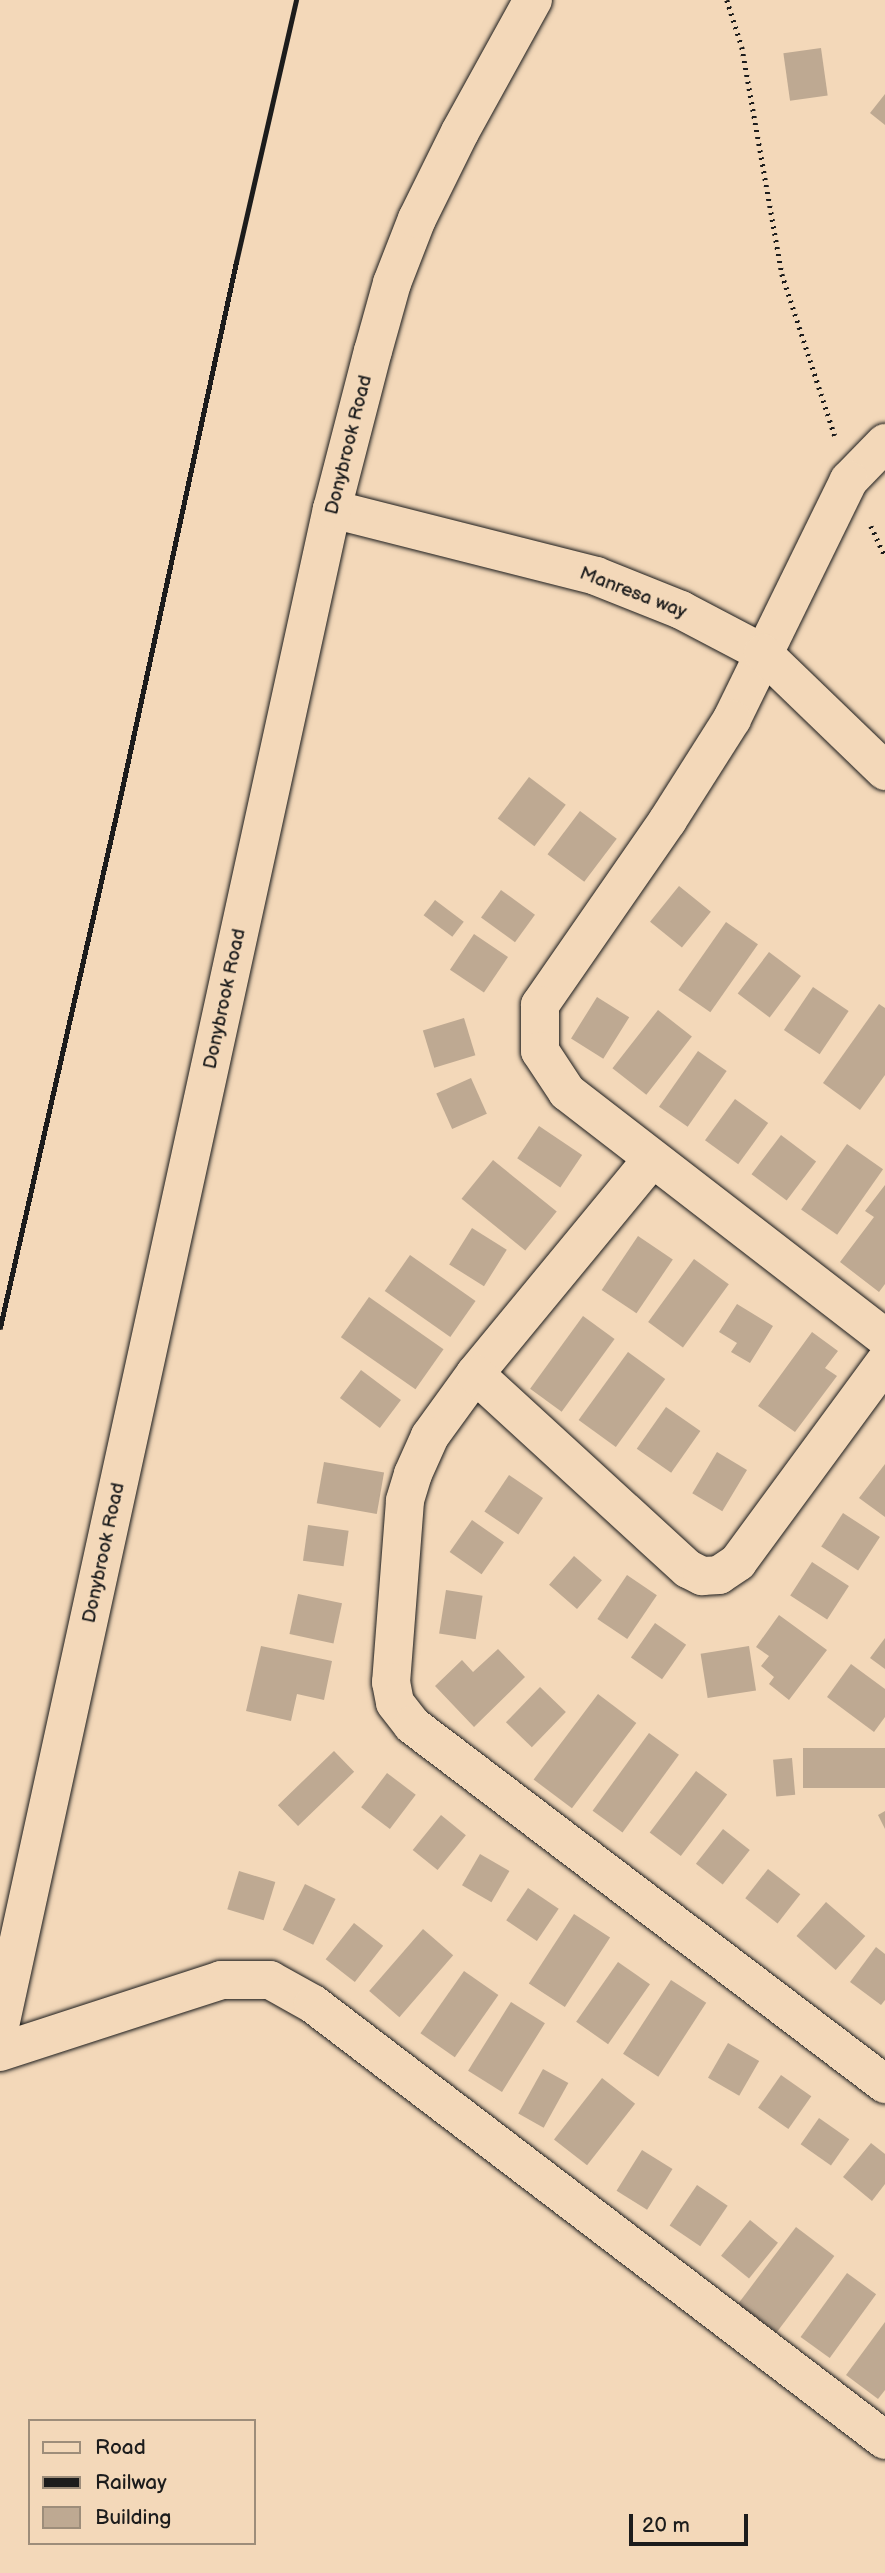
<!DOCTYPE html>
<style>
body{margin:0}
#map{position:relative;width:885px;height:2573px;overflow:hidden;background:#f3d8b9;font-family:"Balsamiq Sans",sans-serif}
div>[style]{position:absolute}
.building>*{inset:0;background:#bea992;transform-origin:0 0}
.path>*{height:4.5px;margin-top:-2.25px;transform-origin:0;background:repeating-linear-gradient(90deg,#1c1c1c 0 2px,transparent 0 7px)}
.roads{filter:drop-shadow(0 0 2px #1c1c1c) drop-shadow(0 0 2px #1c1c1c)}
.minor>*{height:38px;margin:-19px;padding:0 19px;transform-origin:19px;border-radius:19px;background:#f3d8b9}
.rail>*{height:5px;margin:-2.5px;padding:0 2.5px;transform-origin:2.5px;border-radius:2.5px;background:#1c1c1c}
span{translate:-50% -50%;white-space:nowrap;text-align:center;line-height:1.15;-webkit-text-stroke:5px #f3d8b9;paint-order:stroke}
.street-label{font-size:19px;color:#1c1c1c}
.legend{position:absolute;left:28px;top:2419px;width:228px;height:126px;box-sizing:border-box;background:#f3d8b9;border:2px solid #9d8d7a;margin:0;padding:9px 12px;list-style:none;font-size:21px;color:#1c1c1c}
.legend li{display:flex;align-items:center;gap:14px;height:35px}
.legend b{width:35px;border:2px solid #9d8d7a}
.scale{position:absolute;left:629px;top:2514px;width:119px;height:32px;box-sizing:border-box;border:4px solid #1c1c1c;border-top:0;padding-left:9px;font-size:21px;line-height:24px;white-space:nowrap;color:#1c1c1c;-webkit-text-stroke:5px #f3d8b9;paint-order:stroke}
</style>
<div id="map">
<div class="building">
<div style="left:821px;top:48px;width:48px;height:38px;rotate:82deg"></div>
<div style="clip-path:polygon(885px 94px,885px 125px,870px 113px)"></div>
<div style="left:529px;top:777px;width:46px;height:52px;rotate:37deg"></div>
<div style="left:580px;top:811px;width:46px;height:54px;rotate:37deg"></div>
<div style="left:679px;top:886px;width:41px;height:46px;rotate:39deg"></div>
<div style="left:501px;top:890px;width:42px;height:34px;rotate:36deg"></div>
<div style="left:435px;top:900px;width:36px;height:19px;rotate:37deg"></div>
<div style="left:726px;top:922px;width:39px;height:83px;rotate:35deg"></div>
<div style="left:474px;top:934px;width:41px;height:43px;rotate:34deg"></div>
<div style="left:769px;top:952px;width:40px;height:52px;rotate:37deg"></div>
<div style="left:813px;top:987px;width:43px;height:52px;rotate:34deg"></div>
<div style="left:597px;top:997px;width:38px;height:49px;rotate:32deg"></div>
<div style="clip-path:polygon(879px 1004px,885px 1008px,885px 1075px,860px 1110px,823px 1083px)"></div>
<div style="left:658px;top:1010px;width:43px;height:74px;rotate:38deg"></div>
<div style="left:464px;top:1018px;width:39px;height:43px;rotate:73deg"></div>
<div style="left:698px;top:1051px;width:35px;height:68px;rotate:35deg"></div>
<div style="left:471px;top:1078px;width:39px;height:38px;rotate:66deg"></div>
<div style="left:735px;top:1099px;width:41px;height:51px;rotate:36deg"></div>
<div style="left:539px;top:1126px;width:52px;height:39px;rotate:34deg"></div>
<div style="left:781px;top:1135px;width:44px;height:49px;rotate:37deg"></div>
<div style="left:847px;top:1144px;width:44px;height:80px;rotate:35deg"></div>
<div style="left:493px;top:1160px;width:82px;height:50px;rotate:39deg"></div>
<div style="clip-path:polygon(885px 1185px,885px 1284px,879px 1292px,840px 1262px,874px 1217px,865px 1211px)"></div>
<div style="left:472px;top:1228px;width:41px;height:43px;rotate:32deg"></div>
<div style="left:638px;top:1236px;width:42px;height:65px;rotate:34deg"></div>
<div style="left:410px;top:1255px;width:80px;height:44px;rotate:35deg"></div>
<div style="left:694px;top:1259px;width:43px;height:78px;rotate:36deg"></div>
<div style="left:369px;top:1297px;width:91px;height:49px;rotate:35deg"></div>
<div style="clip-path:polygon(737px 1304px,773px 1326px,750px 1363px,731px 1352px,737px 1343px,719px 1332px)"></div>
<div style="left:583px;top:1316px;width:39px;height:90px;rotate:36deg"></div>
<div style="clip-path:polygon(812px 1332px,838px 1351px,825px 1368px,837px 1376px,795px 1432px,758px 1406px)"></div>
<div style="left:628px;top:1352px;width:46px;height:84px;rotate:36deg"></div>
<div style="left:361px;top:1370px;width:50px;height:35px;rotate:37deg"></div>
<div style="left:666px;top:1407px;width:42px;height:51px;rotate:35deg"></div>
<div style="left:717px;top:1452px;width:35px;height:48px;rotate:31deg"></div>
<div style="left:324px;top:1462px;width:61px;height:42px;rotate:10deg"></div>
<div style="clip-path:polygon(885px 1464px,885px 1517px,859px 1498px)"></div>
<div style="left:509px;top:1475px;width:41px;height:44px;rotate:34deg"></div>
<div style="left:843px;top:1513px;width:44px;height:40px;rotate:33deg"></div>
<div style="left:472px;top:1520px;width:39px;height:39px;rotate:35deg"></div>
<div style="left:308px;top:1525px;width:41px;height:36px;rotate:8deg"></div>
<div style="left:574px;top:1556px;width:37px;height:38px;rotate:41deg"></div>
<div style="left:812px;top:1562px;width:44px;height:40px;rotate:33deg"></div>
<div style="left:627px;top:1575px;width:36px;height:53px;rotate:34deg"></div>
<div style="left:446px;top:1590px;width:37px;height:44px;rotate:9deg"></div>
<div style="left:298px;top:1594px;width:45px;height:41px;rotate:12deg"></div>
<div style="clip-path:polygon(779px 1615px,827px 1650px,789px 1700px,769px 1684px,774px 1677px,761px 1666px,769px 1656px,756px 1647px)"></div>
<div style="left:655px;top:1623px;width:38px;height:42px;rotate:35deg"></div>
<div style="clip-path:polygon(885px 1638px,885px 1669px,870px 1658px)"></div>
<div style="clip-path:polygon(261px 1646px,332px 1661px,324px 1700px,297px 1694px,291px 1721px,246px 1711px)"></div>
<div style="left:749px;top:1646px;width:45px;height:49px;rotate:81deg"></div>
<div style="clip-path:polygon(498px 1649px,525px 1677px,474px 1727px,435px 1686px,462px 1660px,473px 1672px)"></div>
<div style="clip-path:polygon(851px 1664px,885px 1689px,885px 1717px,874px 1732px,827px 1697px)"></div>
<div style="left:540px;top:1687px;width:36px;height:49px;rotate:44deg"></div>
<div style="left:598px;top:1694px;width:48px;height:107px;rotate:37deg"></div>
<div style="left:649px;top:1733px;width:37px;height:96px;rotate:36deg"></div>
<div style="left:885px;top:1748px;width:40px;height:82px;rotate:90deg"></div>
<div style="left:334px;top:1751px;width:29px;height:78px;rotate:46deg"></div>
<div style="left:792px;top:1758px;width:37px;height:19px;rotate:85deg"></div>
<div style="left:696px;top:1771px;width:39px;height:77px;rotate:37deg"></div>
<div style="left:387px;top:1773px;width:36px;height:43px;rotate:37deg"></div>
<div style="clip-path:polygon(885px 1811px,885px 1829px,878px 1815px)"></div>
<div style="left:441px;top:1815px;width:32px;height:45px;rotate:39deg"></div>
<div style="left:723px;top:1829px;width:34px;height:44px;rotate:38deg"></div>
<div style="left:480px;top:1854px;width:34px;height:36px;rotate:30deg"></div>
<div style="left:768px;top:1869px;width:41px;height:37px;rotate:38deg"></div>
<div style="left:239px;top:1871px;width:38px;height:40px;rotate:17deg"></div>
<div style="left:305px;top:1884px;width:34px;height:51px;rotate:26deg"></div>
<div style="left:528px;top:1888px;width:37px;height:39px;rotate:34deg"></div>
<div style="left:826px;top:1902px;width:52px;height:45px;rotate:41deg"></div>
<div style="left:574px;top:1914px;width:43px;height:83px;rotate:33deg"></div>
<div style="left:354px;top:1923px;width:37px;height:46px;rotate:38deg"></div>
<div style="left:423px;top:1929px;width:40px;height:82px;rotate:41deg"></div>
<div style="clip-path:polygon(876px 1947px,885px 1954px,885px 2000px,881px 2005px,850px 1982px)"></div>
<div style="left:618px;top:1962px;width:39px;height:73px;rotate:35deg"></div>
<div style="left:464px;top:1971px;width:42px;height:76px;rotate:35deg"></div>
<div style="left:671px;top:1980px;width:42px;height:88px;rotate:33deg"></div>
<div style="left:511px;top:2002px;width:40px;height:81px;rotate:32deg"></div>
<div style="left:728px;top:2043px;width:36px;height:40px;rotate:30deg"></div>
<div style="left:543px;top:2069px;width:29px;height:51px;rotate:29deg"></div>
<div style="left:781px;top:2075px;width:37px;height:40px;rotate:35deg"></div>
<div style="left:602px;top:2078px;width:42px;height:78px;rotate:38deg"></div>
<div style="left:819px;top:2118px;width:37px;height:32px;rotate:35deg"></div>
<div style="clip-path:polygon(871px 2143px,885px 2154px,885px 2184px,872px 2201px,843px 2177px)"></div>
<div style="left:642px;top:2150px;width:36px;height:48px;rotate:32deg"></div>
<div style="left:697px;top:2185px;width:37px;height:49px;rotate:34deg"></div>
<div style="left:750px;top:2220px;width:36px;height:46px;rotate:39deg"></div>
<div style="left:796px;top:2227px;width:48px;height:96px;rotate:37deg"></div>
<div style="left:847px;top:2273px;width:36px;height:79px;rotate:36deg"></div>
<div style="clip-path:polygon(885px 2322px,885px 2390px,878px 2399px,846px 2375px)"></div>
</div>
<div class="path">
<div style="left:727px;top:0;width:49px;rotate:72.3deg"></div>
<div style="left:742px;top:47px;width:230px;rotate:80deg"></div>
<div style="left:782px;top:274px;width:170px;rotate:71.9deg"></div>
<div style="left:871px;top:526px;width:33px;rotate:65deg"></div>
</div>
<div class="roads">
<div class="minor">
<div style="left:885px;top:443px;width:52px;rotate:134.2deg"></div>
<div style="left:849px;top:480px;width:266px;rotate:116.1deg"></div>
<div style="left:732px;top:719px;width:120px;rotate:122.4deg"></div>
<div style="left:668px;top:820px;width:225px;rotate:124.7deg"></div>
<div style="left:540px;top:1005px;width:46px;rotate:90deg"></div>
<div style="left:540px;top:1051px;width:49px;rotate:56.6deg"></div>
<div style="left:567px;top:1092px;width:402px;rotate:37.7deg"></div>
<div style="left:332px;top:509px;width:272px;rotate:14.2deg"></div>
<div style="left:596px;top:576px;width:92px;rotate:21.8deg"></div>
<div style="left:681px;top:610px;width:93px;rotate:27.7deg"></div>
<div style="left:763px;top:653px;width:170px;rotate:44deg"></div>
<div style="left:652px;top:1159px;width:278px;rotate:129.5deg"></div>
<div style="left:475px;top:1374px;width:77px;rotate:126deg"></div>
<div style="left:430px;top:1436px;width:42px;rotate:114.1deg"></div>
<div style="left:413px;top:1474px;width:28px;rotate:107deg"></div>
<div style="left:405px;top:1501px;width:182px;rotate:94.4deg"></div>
<div style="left:391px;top:1682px;width:21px;rotate:79deg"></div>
<div style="left:395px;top:1703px;width:28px;rotate:52deg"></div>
<div style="left:412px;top:1725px;width:594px;rotate:37.2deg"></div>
<div style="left:475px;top:1374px;width:289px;rotate:42.5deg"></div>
<div style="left:688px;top:1569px;width:16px;rotate:27deg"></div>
<div style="left:702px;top:1576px;width:17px;rotate:-3deg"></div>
<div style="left:719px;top:1575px;width:23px;rotate:-34deg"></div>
<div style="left:738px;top:1562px;width:248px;rotate:-53.7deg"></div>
<div style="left:0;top:2026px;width:1553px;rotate:-77.66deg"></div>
<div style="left:332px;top:509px;width:163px;rotate:-75.5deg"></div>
<div style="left:373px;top:351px;width:71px;rotate:-74.4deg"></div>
<div style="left:392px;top:283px;width:69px;rotate:-68.7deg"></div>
<div style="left:417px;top:219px;width:97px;rotate:-63.7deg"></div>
<div style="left:460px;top:132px;width:151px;rotate:-61.1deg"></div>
<div style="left:0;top:2052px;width:232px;rotate:-18deg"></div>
<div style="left:221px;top:1980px;width:49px"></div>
<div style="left:270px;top:1980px;width:49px;rotate:29.2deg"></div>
<div style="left:313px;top:2004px;width:719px;rotate:37.32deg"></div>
</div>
</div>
<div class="rail">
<div style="left:0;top:1327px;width:548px;rotate:-77.23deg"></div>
<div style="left:121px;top:793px;width:543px;rotate:-77.78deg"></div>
<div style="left:236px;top:262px;width:269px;rotate:-77.1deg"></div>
</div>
<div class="street-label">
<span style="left:349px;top:445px;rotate:-76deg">Donybrook Road</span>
<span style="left:633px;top:593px;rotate:21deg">Manresa way</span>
<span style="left:225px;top:999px;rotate:-78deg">Donybrook Road</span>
<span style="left:104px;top:1553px;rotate:-78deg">Donybrook Road</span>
</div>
<ul class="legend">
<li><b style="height:9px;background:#f3d8b9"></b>Road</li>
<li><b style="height:9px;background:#1c1c1c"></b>Railway</li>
<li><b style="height:19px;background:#bea992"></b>Building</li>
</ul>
<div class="scale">20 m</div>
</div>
